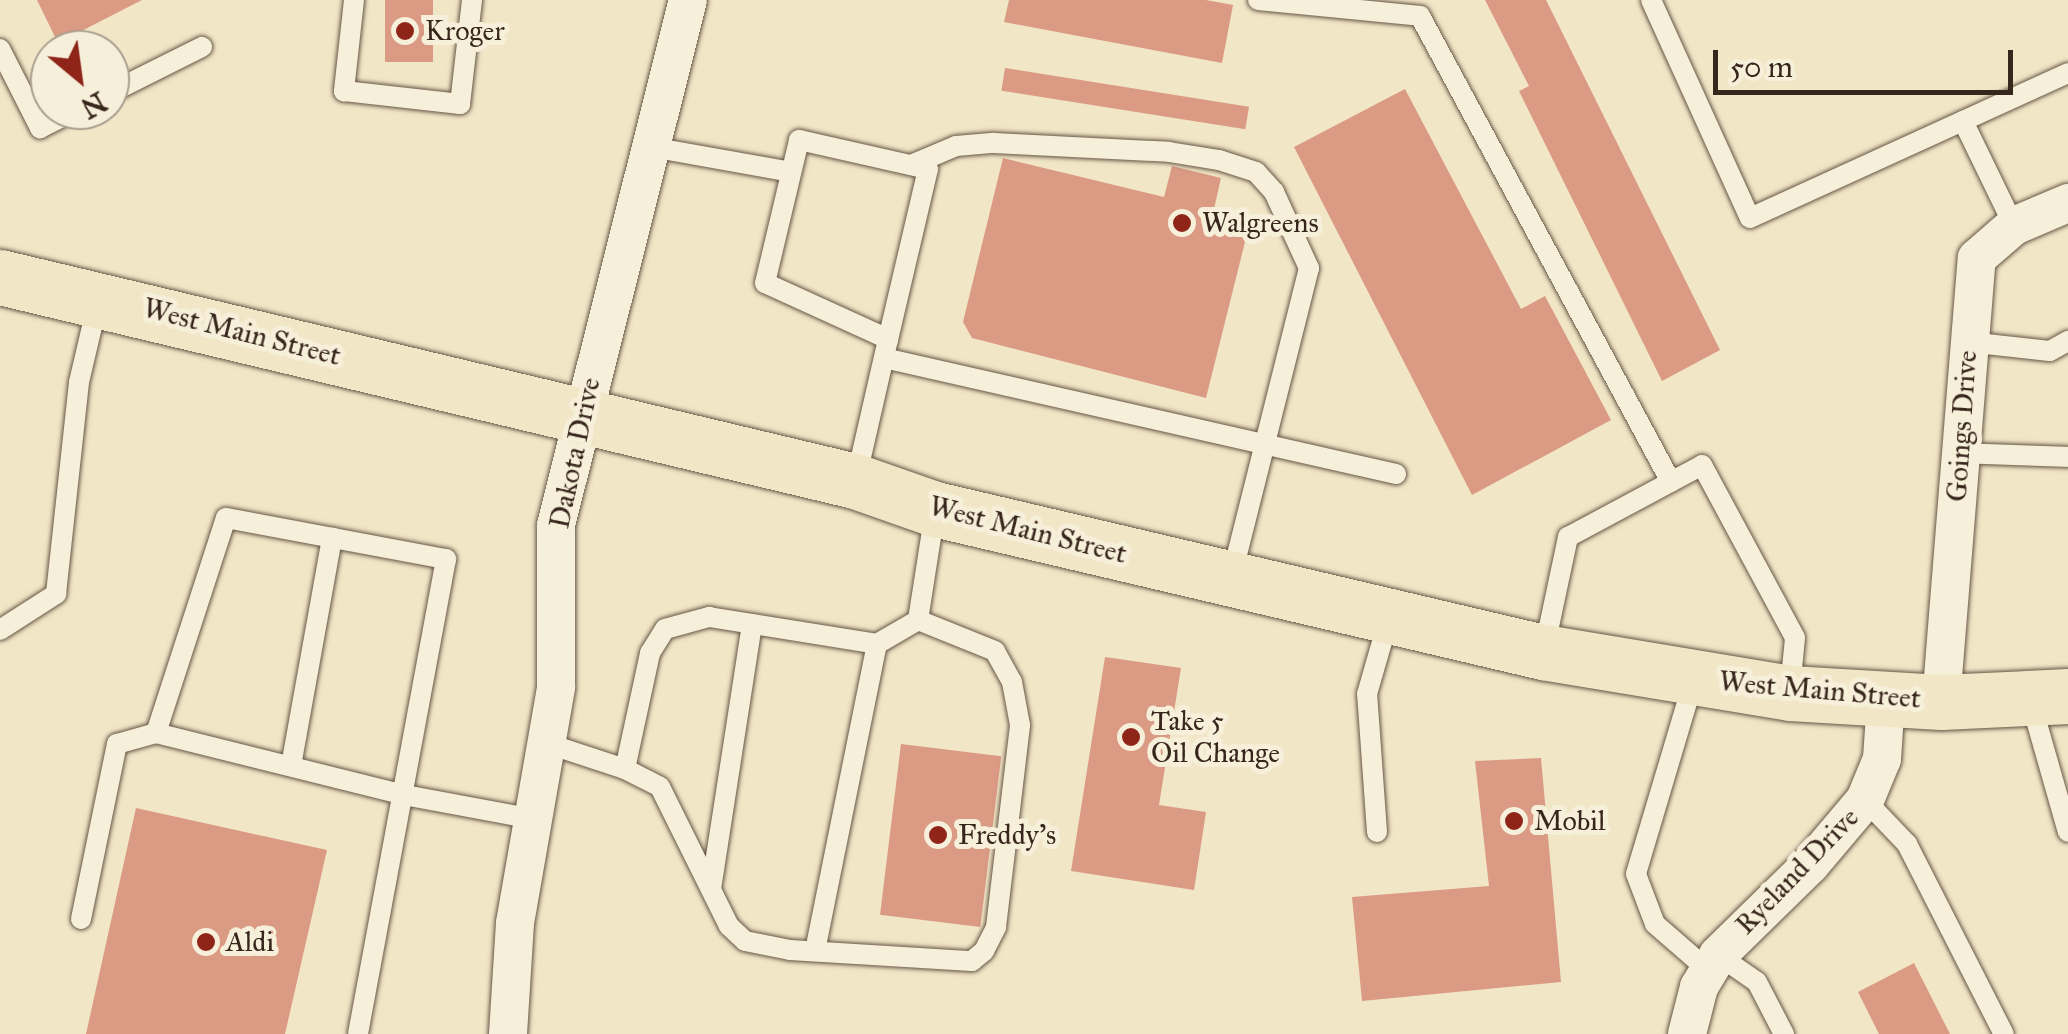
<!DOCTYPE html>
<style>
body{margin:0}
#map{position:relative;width:2068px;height:1034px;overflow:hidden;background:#f1e6c6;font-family:"IM FELL Great Primer",serif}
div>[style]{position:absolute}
.building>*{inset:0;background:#db9a84;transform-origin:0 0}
.roads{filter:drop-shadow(0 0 2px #665646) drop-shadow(0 0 2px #665646)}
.service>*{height:20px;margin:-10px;padding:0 10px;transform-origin:10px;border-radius:10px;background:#f6efda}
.minor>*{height:38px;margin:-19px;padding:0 19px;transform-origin:19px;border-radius:19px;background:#f6efda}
.primary>*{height:55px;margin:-27.5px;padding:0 27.5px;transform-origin:27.5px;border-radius:27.5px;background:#f1e6c6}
.dots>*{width:28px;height:28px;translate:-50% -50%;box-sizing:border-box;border:5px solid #f6efda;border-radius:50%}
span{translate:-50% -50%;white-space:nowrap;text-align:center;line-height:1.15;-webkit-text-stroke:10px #f6efda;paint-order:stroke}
.poi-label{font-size:28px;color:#37261c}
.left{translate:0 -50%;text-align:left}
.street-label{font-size:28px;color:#37261c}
.north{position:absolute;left:30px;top:30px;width:100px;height:100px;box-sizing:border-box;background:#f6efda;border:2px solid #aa9f8e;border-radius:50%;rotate:151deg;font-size:28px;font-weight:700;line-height:40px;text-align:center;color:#37261c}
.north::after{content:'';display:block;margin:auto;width:35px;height:45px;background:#8f2418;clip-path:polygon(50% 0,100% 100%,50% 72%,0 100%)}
.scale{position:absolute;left:1713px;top:50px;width:300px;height:45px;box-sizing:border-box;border:5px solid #37261c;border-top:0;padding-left:12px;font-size:30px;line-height:35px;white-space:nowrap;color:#37261c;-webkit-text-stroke:8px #f6efda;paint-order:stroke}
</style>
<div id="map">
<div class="building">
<div style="clip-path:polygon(37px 0,142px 0,58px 43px)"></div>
<div style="left:385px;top:0;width:48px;height:62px"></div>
<div style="clip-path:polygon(1009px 0,1206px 0,1233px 5px,1222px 63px,1004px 22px)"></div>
<div style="clip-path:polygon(1485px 0,1546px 0,1720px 350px,1662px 381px,1519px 91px,1529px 86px)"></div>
<div style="left:1005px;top:68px;width:247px;height:23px;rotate:9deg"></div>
<div style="clip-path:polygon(1405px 89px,1521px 309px,1545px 296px,1611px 420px,1472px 495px,1294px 147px)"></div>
<div style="clip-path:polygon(1003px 158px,1164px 197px,1172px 166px,1221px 178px,1214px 209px,1251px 218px,1206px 398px,972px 338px,963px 322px)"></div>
<div style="clip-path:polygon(1105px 657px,1181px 668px,1159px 805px,1206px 812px,1194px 890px,1071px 871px)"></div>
<div style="left:901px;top:744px;width:101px;height:172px;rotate:7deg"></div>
<div style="clip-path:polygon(1541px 758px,1561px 982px,1362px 1001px,1352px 897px,1489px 886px,1475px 761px)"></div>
<div style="clip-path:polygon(136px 808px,327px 850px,285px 1034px,86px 1034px)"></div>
<div style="clip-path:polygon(1914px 963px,1950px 1034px,1879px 1034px,1858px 992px)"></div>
</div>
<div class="roads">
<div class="service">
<div style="left:354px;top:0;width:92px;rotate:96.3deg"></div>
<div style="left:344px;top:91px;width:117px;rotate:6.4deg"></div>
<div style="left:460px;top:104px;width:105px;rotate:-83.4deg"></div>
<div style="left:1258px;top:0;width:163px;rotate:5.6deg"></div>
<div style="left:1420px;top:16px;width:529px;rotate:61.69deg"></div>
<div style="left:1651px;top:0;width:239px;rotate:65.6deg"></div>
<div style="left:1750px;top:218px;width:349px;rotate:-24.5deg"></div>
<div style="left:0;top:49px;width:89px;rotate:63.1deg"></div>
<div style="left:40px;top:128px;width:40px;rotate:-26.6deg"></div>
<div style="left:110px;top:93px;width:103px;rotate:-26.6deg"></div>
<div style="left:1963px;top:121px;width:117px;rotate:64.1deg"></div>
<div style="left:651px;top:147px;width:142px;rotate:10.1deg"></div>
<div style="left:911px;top:165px;width:49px;rotate:-22.9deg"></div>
<div style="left:956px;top:146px;width:38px;rotate:-5deg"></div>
<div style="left:994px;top:143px;width:175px;rotate:2.9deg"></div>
<div style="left:1169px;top:152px;width:51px;rotate:9.1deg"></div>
<div style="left:1219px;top:160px;width:39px;rotate:18deg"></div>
<div style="left:1256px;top:172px;width:27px;rotate:48deg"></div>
<div style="left:1274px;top:192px;width:84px;rotate:65.3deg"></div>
<div style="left:1309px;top:268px;width:321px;rotate:104.1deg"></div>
<div style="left:1968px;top:342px;width:82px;rotate:6.3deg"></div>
<div style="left:2050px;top:351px;width:21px;rotate:-29deg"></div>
<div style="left:884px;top:358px;width:525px;rotate:12.77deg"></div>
<div style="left:1960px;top:453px;width:108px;rotate:2.1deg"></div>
<div style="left:856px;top:479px;width:144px;rotate:-77.1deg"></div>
<div style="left:888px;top:339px;width:135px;rotate:-155.5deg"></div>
<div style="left:765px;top:283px;width:147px;rotate:-76.6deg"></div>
<div style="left:799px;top:140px;width:132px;rotate:12.7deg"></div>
<div style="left:928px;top:169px;width:175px;rotate:103.2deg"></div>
<div style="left:0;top:630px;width:67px;rotate:-32.7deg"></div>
<div style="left:56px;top:594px;width:213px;rotate:-83.8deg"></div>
<div style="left:79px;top:382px;width:83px;rotate:-76.8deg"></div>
<div style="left:1544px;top:650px;width:116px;rotate:-78deg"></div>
<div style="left:1568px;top:537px;width:152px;rotate:-28.2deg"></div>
<div style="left:1702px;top:465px;width:196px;rotate:61.7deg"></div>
<div style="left:1795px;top:638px;width:51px;rotate:95.6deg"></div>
<div style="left:1694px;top:679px;width:203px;rotate:106.6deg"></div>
<div style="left:1636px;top:874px;width:53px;rotate:69.2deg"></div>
<div style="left:1655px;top:924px;width:72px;rotate:41deg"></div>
<div style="left:2030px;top:699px;width:138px;rotate:74.1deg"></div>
<div style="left:156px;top:733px;width:256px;rotate:14deg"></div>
<div style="left:404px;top:795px;width:132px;rotate:10.5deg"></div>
<div style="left:546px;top:743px;width:83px;rotate:18.2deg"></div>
<div style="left:625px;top:769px;width:39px;rotate:27deg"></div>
<div style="left:660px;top:787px;width:155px;rotate:63.6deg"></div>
<div style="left:729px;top:926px;width:22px;rotate:43deg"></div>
<div style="left:745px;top:941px;width:46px;rotate:11.3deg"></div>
<div style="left:790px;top:950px;width:182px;rotate:3.5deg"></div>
<div style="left:972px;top:961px;width:16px;rotate:-40deg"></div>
<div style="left:984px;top:951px;width:27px;rotate:-63deg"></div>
<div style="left:996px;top:927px;width:203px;rotate:-83.2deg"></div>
<div style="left:1020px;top:725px;width:44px;rotate:-100.5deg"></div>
<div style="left:1012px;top:682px;width:35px;rotate:-119deg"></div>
<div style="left:995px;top:651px;width:83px;rotate:-158.1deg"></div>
<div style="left:291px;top:766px;width:232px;rotate:-79.8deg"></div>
<div style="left:625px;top:769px;width:119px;rotate:-77.8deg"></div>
<div style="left:650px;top:653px;width:28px;rotate:-58deg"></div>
<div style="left:665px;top:629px;width:46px;rotate:-15.3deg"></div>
<div style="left:709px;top:617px;width:170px;rotate:9.1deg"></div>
<div style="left:877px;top:644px;width:48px;rotate:-30.3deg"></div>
<div style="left:918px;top:620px;width:110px;rotate:-81.1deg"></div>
<div style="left:1865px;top:800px;width:61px;rotate:46.3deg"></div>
<div style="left:1907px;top:844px;width:213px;rotate:63deg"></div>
<div style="left:1377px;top:832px;width:138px;rotate:-94.1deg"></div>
<div style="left:1367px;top:694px;width:79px;rotate:-73.9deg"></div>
<div style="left:711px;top:889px;width:268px;rotate:-81.2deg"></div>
<div style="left:81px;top:919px;width:179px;rotate:-78.4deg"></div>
<div style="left:117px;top:744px;width:41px;rotate:-15.8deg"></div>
<div style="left:156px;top:733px;width:226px;rotate:-72deg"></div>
<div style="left:226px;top:518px;width:224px;rotate:10.6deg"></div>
<div style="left:446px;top:559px;width:483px;rotate:100.5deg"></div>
<div style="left:815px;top:951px;width:313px;rotate:-78.6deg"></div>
<div style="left:1718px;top:955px;width:47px;rotate:34.7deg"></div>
<div style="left:1757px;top:982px;width:59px;rotate:62.6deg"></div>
</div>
<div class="minor">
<div style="left:1941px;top:702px;width:445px;rotate:-85.4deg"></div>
<div style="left:1977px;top:258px;width:49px;rotate:-40.9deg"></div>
<div style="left:2014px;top:226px;width:59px;rotate:-23.1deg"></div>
<div style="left:508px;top:1034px;width:111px;rotate:-86.4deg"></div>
<div style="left:515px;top:923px;width:240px;rotate:-80.1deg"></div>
<div style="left:556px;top:687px;width:162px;rotate:-90deg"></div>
<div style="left:556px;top:525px;width:541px;rotate:-75.89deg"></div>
<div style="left:1687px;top:1034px;width:49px;rotate:-75.7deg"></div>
<div style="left:1699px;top:987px;width:37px;rotate:-59deg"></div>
<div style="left:1718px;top:955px;width:129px;rotate:-44.4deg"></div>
<div style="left:1810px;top:865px;width:85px;rotate:-49.8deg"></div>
<div style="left:1865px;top:800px;width:44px;rotate:-67.5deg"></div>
<div style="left:1882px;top:759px;width:60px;rotate:-86.2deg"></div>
</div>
<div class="primary">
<div style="left:0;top:277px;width:879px;rotate:13.42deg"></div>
<div style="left:855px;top:481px;width:85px;rotate:19.3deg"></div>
<div style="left:935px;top:509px;width:625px;rotate:13.24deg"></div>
<div style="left:1543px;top:652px;width:250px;rotate:9.4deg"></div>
<div style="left:1790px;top:693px;width:151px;rotate:3.4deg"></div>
<div style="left:1941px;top:702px;width:127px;rotate:-2.7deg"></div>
</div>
</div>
<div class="dots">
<div style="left:405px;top:31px;background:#8f2418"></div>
<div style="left:1182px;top:223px;background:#8f2418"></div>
<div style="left:1131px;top:737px;background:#8f2418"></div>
<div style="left:1514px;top:821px;background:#8f2418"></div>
<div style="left:938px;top:835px;background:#8f2418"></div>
<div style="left:206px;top:942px;background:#8f2418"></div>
</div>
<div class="poi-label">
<span class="left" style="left:425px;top:31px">Kroger</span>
<span class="left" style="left:1202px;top:223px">Walgreens</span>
<span class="left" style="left:1151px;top:737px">Take 5<br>Oil Change</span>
<span class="left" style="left:1534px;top:821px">Mobil</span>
<span class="left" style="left:958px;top:835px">Freddy's</span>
<span class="left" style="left:226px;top:942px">Aldi</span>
</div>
<div class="street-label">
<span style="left:242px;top:332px;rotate:14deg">West Main Street</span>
<span style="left:1962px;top:426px;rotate:-86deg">Goings Drive</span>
<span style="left:575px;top:453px;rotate:-78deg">Dakota Drive</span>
<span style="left:1028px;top:530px;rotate:14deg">West Main Street</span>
<span style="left:1820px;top:690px;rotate:5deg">West Main Street</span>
<span style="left:1797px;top:871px;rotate:-46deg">Ryeland Drive</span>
</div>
<div class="north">N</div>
<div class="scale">50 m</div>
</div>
